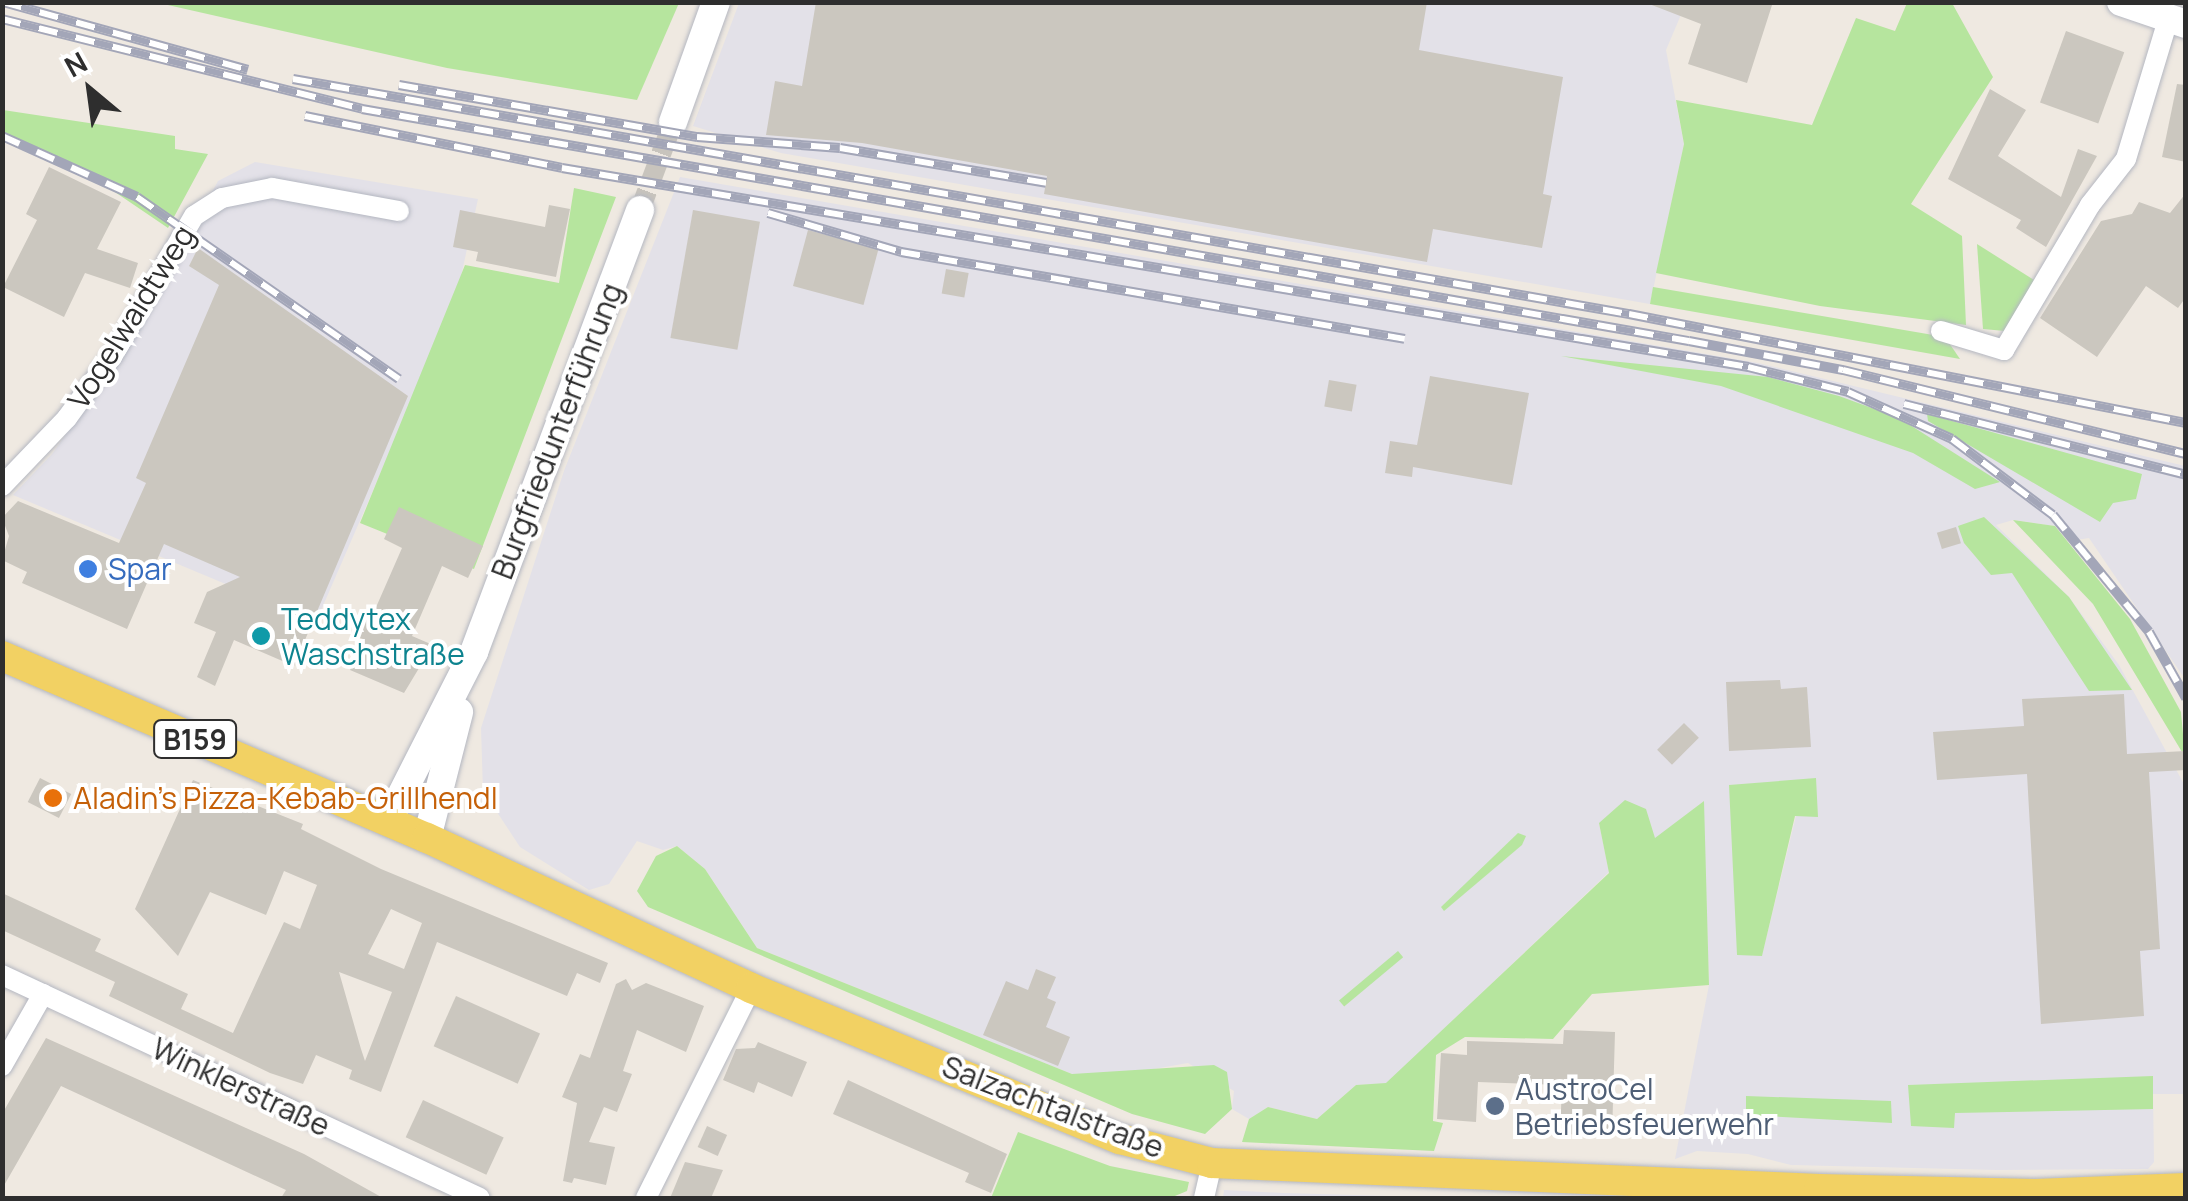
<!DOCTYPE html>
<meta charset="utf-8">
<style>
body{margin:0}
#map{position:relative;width:2188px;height:1201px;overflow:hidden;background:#efe9e1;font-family:Manrope,sans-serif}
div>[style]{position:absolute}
.industrial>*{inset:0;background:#e3e1e8}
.green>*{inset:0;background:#b6e59e;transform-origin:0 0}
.building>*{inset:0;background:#cbc7bf;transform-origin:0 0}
.street-tunnel>*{height:20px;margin-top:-10px;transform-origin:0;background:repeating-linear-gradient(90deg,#c8c4bd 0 20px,transparent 0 30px)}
.roads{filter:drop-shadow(0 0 2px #b4b7c1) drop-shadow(0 0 2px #b4b7c1)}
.street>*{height:20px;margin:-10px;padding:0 10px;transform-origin:10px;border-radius:10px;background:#fff}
.secondary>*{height:28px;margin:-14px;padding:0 14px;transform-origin:14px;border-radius:14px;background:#fff}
.primary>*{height:30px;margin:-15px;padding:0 15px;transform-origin:15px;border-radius:15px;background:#f2d163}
.rail>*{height:10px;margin-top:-5px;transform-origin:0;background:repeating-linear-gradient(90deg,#fff 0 19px,#a3a6b8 0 38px);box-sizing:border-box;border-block:2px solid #a3a6b8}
.dots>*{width:28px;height:28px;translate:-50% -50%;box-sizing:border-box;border:5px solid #fff;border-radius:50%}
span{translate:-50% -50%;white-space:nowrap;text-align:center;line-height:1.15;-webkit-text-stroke:8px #fff;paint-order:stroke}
.shield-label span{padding:2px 8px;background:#fff;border:2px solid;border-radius:8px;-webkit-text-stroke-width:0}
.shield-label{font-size:28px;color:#2e2e2e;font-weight:700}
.street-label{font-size:30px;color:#2e2e2e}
.shop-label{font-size:30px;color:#366cbe}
.left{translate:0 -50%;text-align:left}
.culture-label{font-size:30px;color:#0d838f}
.food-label{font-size:30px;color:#c56008}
.service-label{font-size:30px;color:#4e5e75}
.frame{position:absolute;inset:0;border:5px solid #2e2e2e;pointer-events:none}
.north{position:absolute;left:40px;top:40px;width:100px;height:100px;-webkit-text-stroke:8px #fff;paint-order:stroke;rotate:331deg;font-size:28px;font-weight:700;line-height:40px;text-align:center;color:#2e2e2e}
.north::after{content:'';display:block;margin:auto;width:35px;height:45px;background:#2e2e2e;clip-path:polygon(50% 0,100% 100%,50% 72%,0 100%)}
</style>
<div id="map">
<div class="industrial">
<div style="clip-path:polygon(739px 3px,1686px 3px,1666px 50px,1684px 144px,1650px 304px,781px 153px,693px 126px)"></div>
<div style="clip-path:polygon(255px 162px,478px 199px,456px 299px,316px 622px,13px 495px,52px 454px,138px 333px,218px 181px)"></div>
<div style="clip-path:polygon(evenodd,680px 177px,1758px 363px,2185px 466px,2185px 679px,2089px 538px,2070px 541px,2055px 526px,2013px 520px,1996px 525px,2069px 597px,2119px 665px,2185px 786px,2185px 1094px,2153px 1094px,2154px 1162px,2148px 1169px,1997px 1170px,1791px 1165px,1748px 1154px,1697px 1151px,1675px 1159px,1709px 985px,1703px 802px,1655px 839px,1599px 823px,1609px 872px,1386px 1084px,1356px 1085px,1317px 1119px,1268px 1107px,1249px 1119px,1232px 1109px,1234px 1091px,1188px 1063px,1114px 1076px,1072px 1074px,757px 948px,705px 869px,677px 846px,663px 850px,637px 841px,609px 884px,589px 890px,520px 847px,483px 791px,481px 728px,564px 471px,680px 177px,1729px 786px,1818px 816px,1796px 816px,1762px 955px,1729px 786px)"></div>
<div style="clip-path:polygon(1224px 1190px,1283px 1193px,1459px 1198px,1223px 1198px)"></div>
</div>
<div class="green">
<div style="clip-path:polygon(159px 3px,679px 3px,637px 100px,447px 68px)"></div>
<div style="clip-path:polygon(1907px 3px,1952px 3px,1993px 77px,1911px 204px,1962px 236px,1966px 325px,1820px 306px,1656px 273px,1684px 144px,1676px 100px,1812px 125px,1856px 18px,1895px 31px)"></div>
<div style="clip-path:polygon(3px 110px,175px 136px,175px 149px,208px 154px,168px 228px,109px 188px,3px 141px)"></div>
<div style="clip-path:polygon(574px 188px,616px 197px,474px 569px,360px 523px,465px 265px,559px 283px)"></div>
<div style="clip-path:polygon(1977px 244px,2034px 280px,2005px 331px,1983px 329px)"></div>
<div style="clip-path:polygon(1653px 287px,1945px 337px,1960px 359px,1650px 304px)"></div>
<div style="clip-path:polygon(1561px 356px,1768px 377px,1839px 396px,1899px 418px,2000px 482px,1975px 489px,1913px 453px,1721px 386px)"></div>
<div style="clip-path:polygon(1927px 414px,2142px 474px,2136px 499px,2113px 503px,2100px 522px,1928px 421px)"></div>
<div style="clip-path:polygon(1984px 517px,2069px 597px,2132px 690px,2089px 691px,2012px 573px,1991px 575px,1964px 543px,1958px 526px)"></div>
<div style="clip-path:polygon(2013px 520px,2055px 526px,2130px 619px,2181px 712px,2185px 757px,2093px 604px)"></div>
<div style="clip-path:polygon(1816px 778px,1818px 817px,1795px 816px,1762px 956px,1737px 955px,1729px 785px)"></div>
<div style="clip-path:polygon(1625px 800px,1646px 809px,1655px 838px,1704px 801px,1709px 985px,1592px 994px,1553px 1039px,1465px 1037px,1436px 1055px,1433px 1121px,1443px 1123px,1434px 1151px,1242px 1142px,1249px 1119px,1268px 1107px,1317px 1119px,1356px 1085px,1386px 1083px,1609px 873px,1599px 823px)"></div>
<div style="clip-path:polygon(1518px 833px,1526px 836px,1522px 845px,1444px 911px,1441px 907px)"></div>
<div style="clip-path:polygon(677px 846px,705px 869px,757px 948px,1072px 1074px,1214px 1065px,1227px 1072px,1232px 1109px,1205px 1134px,1132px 1114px,648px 907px,637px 891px,656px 856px)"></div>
<div style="left:1398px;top:951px;width:8px;height:77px;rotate:50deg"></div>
<div style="clip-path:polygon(2153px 1076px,2153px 1109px,1955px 1113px,1954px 1128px,1911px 1126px,1908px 1085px)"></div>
<div style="clip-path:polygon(1746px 1096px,1891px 1101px,1892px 1123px,1746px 1115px)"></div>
<div style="clip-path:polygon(1018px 1132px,1110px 1166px,1189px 1182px,1187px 1191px,1170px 1198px,991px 1198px)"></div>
</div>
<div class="building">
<div style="clip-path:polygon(816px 2px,1427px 2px,1419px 50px,1563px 77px,1543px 194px,1552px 196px,1542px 248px,1433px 229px,1427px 262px,1044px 194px,1047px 176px,862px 143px,766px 135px,775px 81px,802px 86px)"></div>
<div style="clip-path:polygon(1644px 2px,1773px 2px,1747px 83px,1688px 64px,1701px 24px)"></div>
<div style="left:2066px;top:31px;width:62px;height:76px;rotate:20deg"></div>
<div style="clip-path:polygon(2177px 84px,2186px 85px,2186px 162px,2162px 157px)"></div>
<div style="clip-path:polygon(1990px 89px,2026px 110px,1998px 156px,2061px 197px,2078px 149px,2097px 156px,2046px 247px,2016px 228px,2021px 220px,1948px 179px)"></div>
<div style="clip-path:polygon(49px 167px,121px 202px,97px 249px,138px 263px,130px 288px,85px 273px,64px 317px,3px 287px,37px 220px,26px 214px)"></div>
<div style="clip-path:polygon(2186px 193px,2186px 297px,2178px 308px,2146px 286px,2097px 357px,2040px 318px,2101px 221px,2132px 214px,2139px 202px,2170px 213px)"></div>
<div style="clip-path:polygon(549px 205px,570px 209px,556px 277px,476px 261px,478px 252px,453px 247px,460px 210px,545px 227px)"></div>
<div style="left:693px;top:210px;width:68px;height:130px;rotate:10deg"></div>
<div style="left:808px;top:230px;width:73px;height:58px;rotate:15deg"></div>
<div style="clip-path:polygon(198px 248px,408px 396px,294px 666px,234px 640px,215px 686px,197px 677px,216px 632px,194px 623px,207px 592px,240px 577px,164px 544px,127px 629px,22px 583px,27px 572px,2px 560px,9px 536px,2px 518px,18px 501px,119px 543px,146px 483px,136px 478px,219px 285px,189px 266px)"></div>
<div style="left:946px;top:269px;width:23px;height:25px;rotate:10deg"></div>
<div style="clip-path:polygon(1430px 376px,1529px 393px,1512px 485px,1413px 467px,1412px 477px,1385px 473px,1390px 441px,1417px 445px)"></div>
<div style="left:1329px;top:380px;width:28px;height:27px;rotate:10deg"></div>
<div style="clip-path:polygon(399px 507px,483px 546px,468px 578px,442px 566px,412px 636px,433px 645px,404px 693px,350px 670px,363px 639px,354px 636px,362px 617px,370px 621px,402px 548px,384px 539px)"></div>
<div style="left:1956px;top:527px;width:17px;height:20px;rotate:73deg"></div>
<div style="clip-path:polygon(1780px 680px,1781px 689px,1807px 687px,1811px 747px,1729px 751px,1726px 682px)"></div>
<div style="clip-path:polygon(2124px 694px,2127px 754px,2186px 751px,2186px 770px,2149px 772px,2160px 949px,2140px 951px,2144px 1016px,2041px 1024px,2027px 774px,1937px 780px,1933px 732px,2024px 726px,2022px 699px)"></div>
<div style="left:1684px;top:723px;width:21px;height:38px;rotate:45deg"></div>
<div style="left:40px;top:778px;width:35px;height:27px;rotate:27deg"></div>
<div style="clip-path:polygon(evenodd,193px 780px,303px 824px,301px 829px,381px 869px,608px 963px,600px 983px,577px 973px,567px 996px,437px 942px,381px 1092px,349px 1079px,352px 1070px,316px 1055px,303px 1084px,270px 1073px,109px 996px,115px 982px,2px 930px,2px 893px,101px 939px,95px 951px,188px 994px,181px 1009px,233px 1033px,284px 922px,300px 929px,317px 885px,284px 871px,266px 915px,210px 892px,178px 956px,135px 909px,193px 780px,391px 909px,422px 923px,404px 969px,368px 954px,391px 909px,193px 780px,339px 972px,392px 992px,365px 1061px,361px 1049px,339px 972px)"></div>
<div style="clip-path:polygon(1036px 969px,1056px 977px,1047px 998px,1056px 1002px,1046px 1027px,1070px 1037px,1058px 1066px,983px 1035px,1006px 981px,1028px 990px)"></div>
<div style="clip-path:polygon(626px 979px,632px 990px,646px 983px,704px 1006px,686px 1052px,637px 1030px,623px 1071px,632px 1074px,617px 1112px,604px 1107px,589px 1142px,615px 1147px,606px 1185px,574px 1178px,572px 1183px,563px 1181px,577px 1103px,562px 1097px,580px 1054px,590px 1058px,616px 984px)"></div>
<div style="left:456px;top:996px;width:92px;height:55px;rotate:24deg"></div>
<div style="clip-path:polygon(1564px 1030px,1615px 1032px,1612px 1136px,1560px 1134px,1562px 1085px,1478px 1082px,1476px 1122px,1437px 1119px,1441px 1053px,1467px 1055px,1467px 1041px,1563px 1044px)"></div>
<div style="clip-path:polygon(46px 1038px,304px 1154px,383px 1198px,281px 1198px,286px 1190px,61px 1086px,2px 1189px,2px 1114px)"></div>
<div style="clip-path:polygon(758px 1042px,807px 1062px,792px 1097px,758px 1082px,754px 1093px,723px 1080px,736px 1049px,755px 1048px)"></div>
<div style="clip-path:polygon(848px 1080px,1007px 1154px,991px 1193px,965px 1182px,969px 1173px,833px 1114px)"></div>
<div style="left:423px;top:1100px;width:89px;height:41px;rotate:25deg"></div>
<div style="left:707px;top:1126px;width:22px;height:23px;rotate:24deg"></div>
<div style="clip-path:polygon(685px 1162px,723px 1170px,711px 1198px,670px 1198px)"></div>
</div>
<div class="street-tunnel">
<div style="left:640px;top:210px;width:94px;rotate:-69.4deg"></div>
</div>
<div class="roads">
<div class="street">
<div style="left:1941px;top:331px;width:66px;rotate:16.8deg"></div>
<div style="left:2004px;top:350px;width:169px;rotate:-59.3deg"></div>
<div style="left:2090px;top:205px;width:58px;rotate:-52deg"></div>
<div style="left:2126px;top:159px;width:145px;rotate:-73.2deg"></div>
<div style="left:2px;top:486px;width:94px;rotate:-46.3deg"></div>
<div style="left:67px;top:418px;width:78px;rotate:-53.9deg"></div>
<div style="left:113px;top:355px;width:161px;rotate:-59.8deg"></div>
<div style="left:194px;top:216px;width:33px;rotate:-33deg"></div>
<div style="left:222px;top:198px;width:51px;rotate:-11.3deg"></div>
<div style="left:272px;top:188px;width:129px;rotate:10.3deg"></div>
<div style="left:2px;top:975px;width:527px;rotate:25.01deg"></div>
<div style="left:2px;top:1066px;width:83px;rotate:-60.3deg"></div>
<div style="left:646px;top:1198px;width:235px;rotate:-63.4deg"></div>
<div style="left:1204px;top:1198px;width:36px;rotate:-77deg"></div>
</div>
<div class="secondary">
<div style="left:2121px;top:2px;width:69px;rotate:18.7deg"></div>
<div style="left:673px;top:122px;width:127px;rotate:-70.3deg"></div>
<div style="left:388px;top:821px;width:190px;rotate:-63deg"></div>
<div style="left:474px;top:652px;width:472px;rotate:-69.4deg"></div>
<div style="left:427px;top:838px;width:130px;rotate:-75.7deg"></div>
</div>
<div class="primary">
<div style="left:2px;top:656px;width:462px;rotate:23.2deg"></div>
<div style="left:427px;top:838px;width:357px;rotate:24.8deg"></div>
<div style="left:751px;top:988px;width:399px;rotate:22.3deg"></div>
<div style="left:1120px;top:1139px;width:95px;rotate:14.6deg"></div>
<div style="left:1212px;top:1163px;width:608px;rotate:2.45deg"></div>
<div style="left:1819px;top:1189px;width:216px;rotate:1.3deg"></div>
<div style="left:2035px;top:1194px;width:151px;rotate:-2.3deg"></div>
</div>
</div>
<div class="rail">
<div style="left:3px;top:2px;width:254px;rotate:15.5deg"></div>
<div style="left:2px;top:19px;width:371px;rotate:14deg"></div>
<div style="left:362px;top:109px;width:1347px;rotate:9.92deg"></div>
<div style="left:1689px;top:341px;width:157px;rotate:10.7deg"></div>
<div style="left:1843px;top:370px;width:353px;rotate:13.8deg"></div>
<div style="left:293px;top:79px;width:1357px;rotate:9.98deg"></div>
<div style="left:1629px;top:314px;width:568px;rotate:11.07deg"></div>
<div style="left:399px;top:85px;width:303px;rotate:9.9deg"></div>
<div style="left:697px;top:137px;width:143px;rotate:4.4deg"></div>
<div style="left:840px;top:148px;width:209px;rotate:9.6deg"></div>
<div style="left:305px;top:116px;width:262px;rotate:11.4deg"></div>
<div style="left:562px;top:168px;width:1203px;rotate:9.52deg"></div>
<div style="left:1748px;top:367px;width:103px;rotate:14deg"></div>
<div style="left:1848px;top:392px;width:114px;rotate:24.3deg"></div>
<div style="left:1952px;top:439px;width:126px;rotate:37deg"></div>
<div style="left:2053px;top:515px;width:151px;rotate:50.6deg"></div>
<div style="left:2149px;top:632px;width:76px;rotate:60.7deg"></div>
<div style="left:2px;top:136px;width:148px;rotate:24.3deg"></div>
<div style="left:137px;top:197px;width:319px;rotate:34.8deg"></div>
<div style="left:768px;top:213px;width:139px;rotate:16.3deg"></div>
<div style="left:901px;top:252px;width:511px;rotate:9.79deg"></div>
<div style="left:1904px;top:404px;width:291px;rotate:14.1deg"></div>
</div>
<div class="dots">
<div style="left:88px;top:569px;background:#3f7fe0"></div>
<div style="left:261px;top:636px;background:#0f9aa8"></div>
<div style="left:53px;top:798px;background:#e8710a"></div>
<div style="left:1495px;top:1106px;background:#5c6f8a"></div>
</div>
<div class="shield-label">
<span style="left:195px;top:739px">B159</span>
</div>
<div class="street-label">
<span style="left:131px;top:317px;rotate:-58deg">Vogelwaidtweg</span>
<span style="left:557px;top:431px;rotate:-69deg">Burgfriedunterführung</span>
<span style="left:241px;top:1087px;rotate:25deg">Winklerstraße</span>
<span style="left:1053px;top:1107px;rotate:21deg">Salzachtalstraße</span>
</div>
<div class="shop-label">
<span class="left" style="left:108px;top:569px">Spar</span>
</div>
<div class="culture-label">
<span class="left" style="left:281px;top:636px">Teddytex<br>Waschstraße</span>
</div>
<div class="food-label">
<span class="left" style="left:73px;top:798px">Aladin's Pizza-Kebab-Grillhendl</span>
</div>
<div class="service-label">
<span class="left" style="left:1515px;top:1106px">AustroCel<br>Betriebsfeuerwehr</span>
</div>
<div class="frame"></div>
<div class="north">N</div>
</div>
